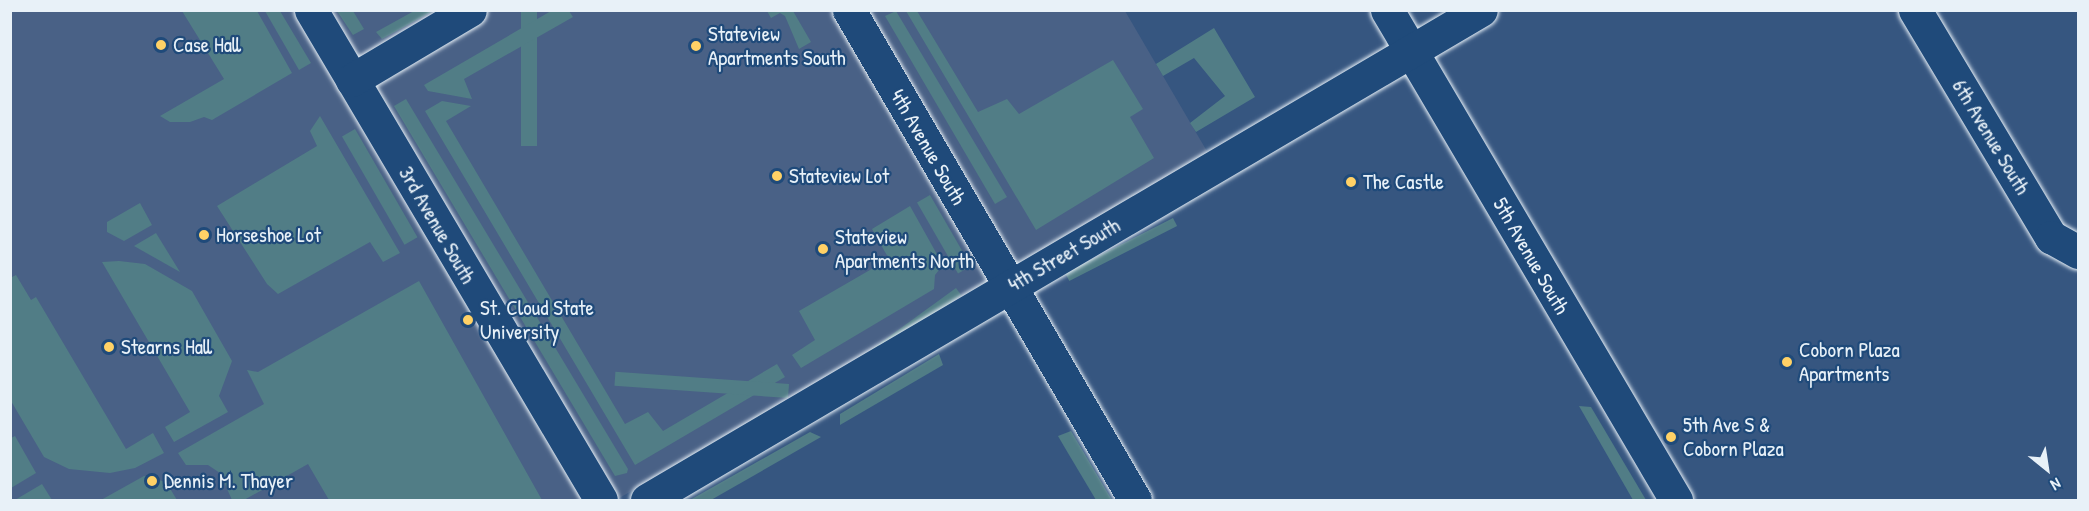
<!DOCTYPE html>
<style>
body{margin:0}
#map{position:relative;width:2089px;height:511px;overflow:hidden;background:#365680;font-family:"Patrick Hand",sans-serif}
div>[style]{position:absolute}
.built>*{inset:0;background:#496186}
.green>*{inset:0;background:#517d86;transform-origin:0 0}
.roads{filter:drop-shadow(0 0 2px #e8f1f8) drop-shadow(0 0 2px #e8f1f8)}
.minor>*{height:33px;margin:-16.5px;padding:0 16.5px;transform-origin:16.5px;border-radius:16.5px;background:#1f4a7a}
.dots>*{width:16px;height:16px;translate:-50% -50%;box-sizing:border-box;border:3px solid #1f4a7a;border-radius:50%}
span{translate:-50% -50%;white-space:nowrap;text-align:center;line-height:1.15;-webkit-text-stroke:4.5px #1f4a7a;paint-order:stroke}
.poi-label{font-size:21px;color:#e8f1f8}
.left{translate:0 -50%;text-align:left}
.street-label{font-size:21px;color:#e8f1f8}
.frame{position:absolute;inset:0;border:12px solid #e8f1f8;pointer-events:none}
.north{position:absolute;left:2017px;top:439px;width:60px;height:60px;-webkit-text-stroke:4px #1f4a7a;paint-order:stroke;rotate:150deg;font-size:16px;font-weight:700;line-height:24px;text-align:center;color:#e8f1f8}
.north::after{content:'';display:block;margin:auto;width:21px;height:27px;background:#e8f1f8;clip-path:polygon(50% 0,100% 100%,50% 72%,0 100%)}
</style>
<div id="map">
<div class="built">
<div style="clip-path:polygon(10px 11px,1125px 11px,1208px 153px,616px 500px,11px 500px)"></div>
</div>
<div class="green">
<div style="clip-path:polygon(182px 11px,257px 11px,292px 73px,212px 120px,204px 117px,190px 122px,170px 122px,160px 116px,224px 79px)"></div>
<div style="clip-path:polygon(265px 11px,280px 11px,311px 63px,299px 70px)"></div>
<div style="clip-path:polygon(337px 11px,353px 11px,364px 29px,353px 35px)"></div>
<div style="clip-path:polygon(414px 11px,433px 11px,382px 39px,376px 32px)"></div>
<div style="left:521px;top:11px;width:16px;height:135px"></div>
<div style="clip-path:polygon(551px 11px,569px 11px,573px 17px,464px 79px,472px 99px,428px 91px,424px 85px)"></div>
<div style="clip-path:polygon(767px 11px,793px 11px,811px 42px,799px 49px,785px 16px,780px 13px,771px 18px)"></div>
<div style="clip-path:polygon(896px 11px,1007px 197px,995px 204px,885px 16px)"></div>
<div style="clip-path:polygon(906px 11px,917px 11px,978px 112px,1007px 99px,1019px 114px,1113px 60px,1143px 109px,1130px 117px,1154px 158px,1036px 230px)"></div>
<div style="clip-path:polygon(1214px 28px,1255px 97px,1196px 132px,1190px 123px,1225px 96px,1194px 58px,1163px 76px,1156px 64px)"></div>
<div style="clip-path:polygon(406px 99px,628px 469px,627px 473px,615px 476px,394px 106px)"></div>
<div style="clip-path:polygon(442px 101px,471px 106px,446px 121px,625px 424px,648px 412px,663px 431px,777px 364px,785px 377px,635px 465px,425px 111px)"></div>
<div style="clip-path:polygon(320px 116px,400px 253px,383px 262px,370px 242px,278px 294px,267px 284px,217px 206px,317px 146px,310px 131px)"></div>
<div style="left:355px;top:129px;width:125px;height:15px;rotate:60deg"></div>
<div style="left:930px;top:195px;width:82px;height:15px;rotate:60deg"></div>
<div style="clip-path:polygon(140px 203px,152px 225px,124px 241px,107px 232px,107px 222px)"></div>
<div style="clip-path:polygon(910px 206px,943px 265px,935px 275px,934px 289px,801px 368px,792px 355px,815px 340px,799px 311px,889px 259px,872px 229px)"></div>
<div style="left:1173px;top:218px;width:9px;height:121px;rotate:63deg"></div>
<div style="clip-path:polygon(156px 233px,180px 272px,134px 246px)"></div>
<div style="clip-path:polygon(119px 261px,145px 264px,192px 291px,232px 361px,219px 396px,228px 412px,174px 442px,165px 427px,190px 412px,102px 262px)"></div>
<div style="clip-path:polygon(16px 275px,31px 300px,36px 297px,126px 449px,153px 433px,164px 453px,135px 468px,110px 473px,69px 469px,44px 457px,11px 401px,10px 278px)"></div>
<div style="clip-path:polygon(419px 281px,542px 500px,329px 500px,308px 464px,244px 500px,232px 500px,220px 473px,208px 465px,186px 465px,178px 453px,264px 404px,247px 370px,258px 372px)"></div>
<div style="left:956px;top:288px;width:9px;height:174px;rotate:54deg"></div>
<div style="clip-path:polygon(939px 354px,943px 365px,840px 425px,840px 414px)"></div>
<div style="left:789px;top:384px;width:14px;height:174px;rotate:94deg"></div>
<div style="clip-path:polygon(1579px 406px,1591px 407px,1646px 500px,1633px 500px)"></div>
<div style="clip-path:polygon(1071px 431px,1112px 500px,1096px 500px,1065px 448px,1058px 436px)"></div>
<div style="clip-path:polygon(810px 432px,821px 437px,711px 500px,690px 500px)"></div>
<div style="clip-path:polygon(15px 436px,36px 473px,11px 488px,11px 438px)"></div>
<div style="clip-path:polygon(144px 476px,166px 482px,177px 500px,101px 500px)"></div>
<div style="clip-path:polygon(42px 484px,52px 500px,15px 500px)"></div>
</div>
<div class="roads">
<div class="minor">
<div style="left:311px;top:10px;width:569px;rotate:59.38deg"></div>
<div style="left:849px;top:10px;width:567px;rotate:59.73deg"></div>
<div style="left:1387px;top:10px;width:569px;rotate:59.47deg"></div>
<div style="left:1915px;top:10px;width:265px;rotate:59.1deg"></div>
<div style="left:2051px;top:237px;width:31px;rotate:29deg"></div>
<div style="left:352px;top:80px;width:137px;rotate:-30.7deg"></div>
<div style="left:647px;top:500px;width:967px;rotate:-30.44deg"></div>
</div>
</div>
<div class="dots">
<div style="left:161px;top:45px;background:#ffd166"></div>
<div style="left:696px;top:46px;background:#ffd166"></div>
<div style="left:777px;top:176px;background:#ffd166"></div>
<div style="left:1351px;top:182px;background:#ffd166"></div>
<div style="left:204px;top:235px;background:#ffd166"></div>
<div style="left:823px;top:249px;background:#ffd166"></div>
<div style="left:468px;top:320px;background:#ffd166"></div>
<div style="left:109px;top:347px;background:#ffd166"></div>
<div style="left:1787px;top:362px;background:#ffd166"></div>
<div style="left:1671px;top:437px;background:#ffd166"></div>
<div style="left:152px;top:481px;background:#ffd166"></div>
</div>
<div class="poi-label">
<span class="left" style="left:708px;top:46px">Stateview<br>Apartments South</span>
<span class="left" style="left:173px;top:45px">Case Hall</span>
<span class="left" style="left:789px;top:176px">Stateview Lot</span>
<span class="left" style="left:1363px;top:182px">The Castle</span>
<span class="left" style="left:216px;top:235px">Horseshoe Lot</span>
<span class="left" style="left:835px;top:249px">Stateview<br>Apartments North</span>
<span class="left" style="left:480px;top:320px">St. Cloud State<br>University</span>
<span class="left" style="left:121px;top:347px">Stearns Hall</span>
<span class="left" style="left:1799px;top:362px">Coborn Plaza<br>Apartments</span>
<span class="left" style="left:1683px;top:437px">5th Ave S &amp;<br>Coborn Plaza</span>
<span class="left" style="left:164px;top:481px">Dennis M. Thayer</span>
</div>
<div class="street-label">
<span style="left:1991px;top:137px;rotate:59deg">6th Avenue South</span>
<span style="left:928px;top:147px;rotate:60deg">4th Avenue South</span>
<span style="left:437px;top:225px;rotate:60deg">3rd Avenue South</span>
<span style="left:1064px;top:255px;rotate:-30deg">4th Street South</span>
<span style="left:1531px;top:256px;rotate:60deg">5th Avenue South</span>
</div>
<div class="frame"></div>
<div class="north">N</div>
</div>
